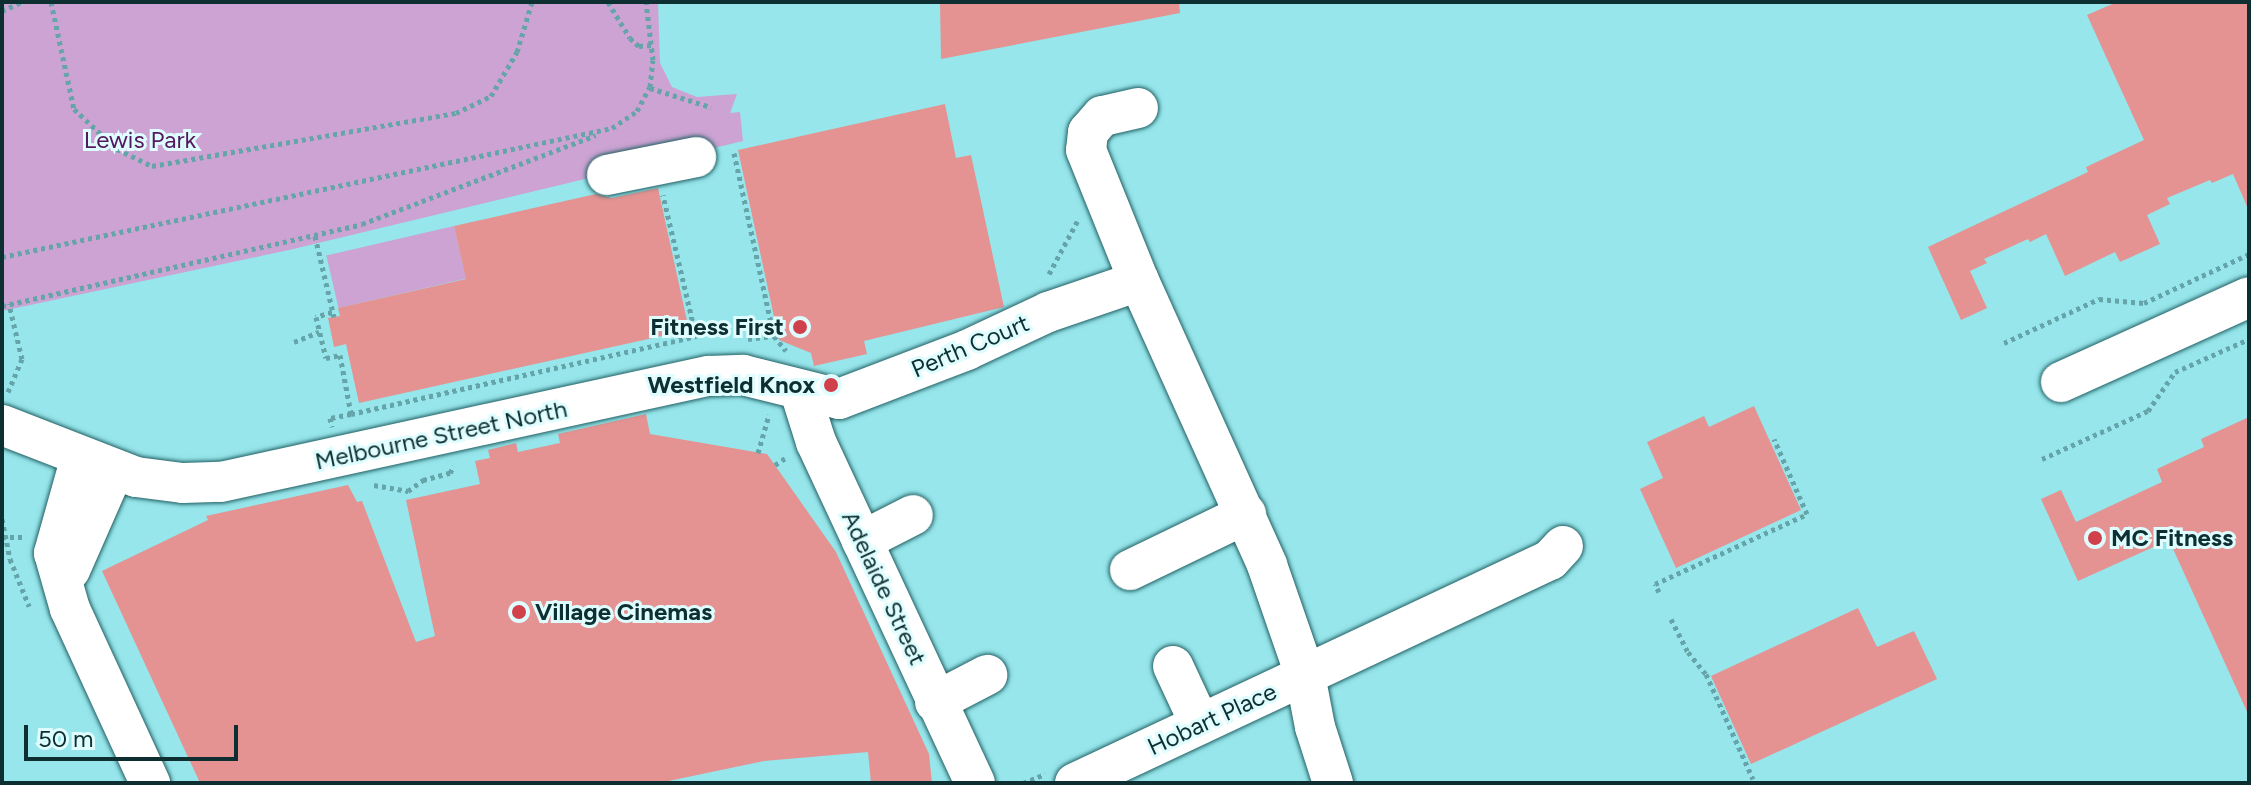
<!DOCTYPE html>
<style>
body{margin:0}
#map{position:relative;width:2251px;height:785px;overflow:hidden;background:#96e6eb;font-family:Figtree,sans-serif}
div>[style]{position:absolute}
.green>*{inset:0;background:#cca3d3;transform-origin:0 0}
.building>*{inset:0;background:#e49392}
.path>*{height:5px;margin-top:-2.5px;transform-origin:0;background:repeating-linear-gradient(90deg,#65a4a8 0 4px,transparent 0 8px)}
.roads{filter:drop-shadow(0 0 2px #226064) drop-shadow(0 0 2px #226064)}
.minor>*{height:40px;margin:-20px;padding:0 20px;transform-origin:20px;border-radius:20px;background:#fff}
.dots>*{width:22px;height:22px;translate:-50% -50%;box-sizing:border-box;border:4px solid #dffdff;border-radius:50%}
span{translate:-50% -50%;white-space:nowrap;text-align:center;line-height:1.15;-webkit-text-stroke:6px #dffdff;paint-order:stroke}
.park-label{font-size:24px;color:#54185f}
.poi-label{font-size:24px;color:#0d2f31;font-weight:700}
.right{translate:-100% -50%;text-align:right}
.left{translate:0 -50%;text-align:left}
.street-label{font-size:24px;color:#0d2f31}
.frame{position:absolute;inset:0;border:4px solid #0d2f31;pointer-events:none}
.scale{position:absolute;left:24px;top:725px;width:214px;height:36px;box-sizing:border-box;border:4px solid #0d2f31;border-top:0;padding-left:10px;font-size:24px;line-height:28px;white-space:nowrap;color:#0d2f31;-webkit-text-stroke:6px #dffdff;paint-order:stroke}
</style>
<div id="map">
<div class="green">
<div style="clip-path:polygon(2px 2px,658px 2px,660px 63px,672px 87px,697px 97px,737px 94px,730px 113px,740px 112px,743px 141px,289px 250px,2px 311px)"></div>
<div style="left:454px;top:226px;width:54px;height:131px;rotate:77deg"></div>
</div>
<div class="building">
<div style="clip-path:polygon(940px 2px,1179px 2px,1180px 13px,941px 59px)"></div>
<div style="clip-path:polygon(2117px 2px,2249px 2px,2249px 211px,2233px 174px,2212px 183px,2210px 180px,2167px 198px,2170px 204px,2147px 215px,2160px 244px,2120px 262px,2115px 252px,2065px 276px,2046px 234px,2030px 242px,2028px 239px,1984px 259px,1987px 263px,1970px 271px,1987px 308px,1961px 320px,1928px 247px,2088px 172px,2086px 167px,2144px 140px,2087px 15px)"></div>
<div style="clip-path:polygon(945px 104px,956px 158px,971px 155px,1004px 307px,864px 341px,867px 354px,814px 366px,811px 353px,779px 340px,738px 150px)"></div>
<div style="clip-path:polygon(658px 188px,689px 330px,359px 403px,346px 344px,334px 347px,328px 318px,340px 316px,338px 308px,466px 279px,454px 226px,596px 194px,612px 198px)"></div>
<div style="clip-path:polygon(1754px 406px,1801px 510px,1676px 568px,1640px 489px,1663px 478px,1647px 442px,1704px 416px,1709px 427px)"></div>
<div style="clip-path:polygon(646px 414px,650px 434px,767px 454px,836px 552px,929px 754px,932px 783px,871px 783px,868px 752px,764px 761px,659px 783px,200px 783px,102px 571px,208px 520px,206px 516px,348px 485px,357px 502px,362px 501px,416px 642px,435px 636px,406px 500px,480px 484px,475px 461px,490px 458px,488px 450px,516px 443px,518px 452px,560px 443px,558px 434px)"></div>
<div style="clip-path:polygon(2249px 417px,2249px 716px,2169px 540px,2078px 581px,2041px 499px,2061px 490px,2076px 522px,2162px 482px,2157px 469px,2204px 447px,2201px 439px)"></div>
<div style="clip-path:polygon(1858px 608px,1877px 647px,1914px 631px,1937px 679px,1751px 764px,1711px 676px)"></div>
</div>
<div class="path">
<div style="left:51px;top:2px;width:109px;rotate:77.9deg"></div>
<div style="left:74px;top:109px;width:59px;rotate:42.9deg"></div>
<div style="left:117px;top:149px;width:39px;rotate:26deg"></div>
<div style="left:152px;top:166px;width:309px;rotate:-9.9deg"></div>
<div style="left:456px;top:113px;width:39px;rotate:-26deg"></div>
<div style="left:491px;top:96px;width:51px;rotate:-59.4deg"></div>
<div style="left:517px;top:52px;width:52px;rotate:-73.3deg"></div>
<div style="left:608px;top:2px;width:42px;rotate:58.6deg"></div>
<div style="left:630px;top:38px;width:12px;rotate:42deg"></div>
<div style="left:639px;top:46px;width:13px;rotate:-4deg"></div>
<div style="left:2px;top:11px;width:21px;rotate:-25deg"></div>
<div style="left:650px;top:88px;width:64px;rotate:17.3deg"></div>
<div style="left:734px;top:153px;width:187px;rotate:77.7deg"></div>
<div style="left:315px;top:236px;width:83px;rotate:76.8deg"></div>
<div style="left:2px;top:257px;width:623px;rotate:-11.94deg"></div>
<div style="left:612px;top:128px;width:30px;rotate:-34deg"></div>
<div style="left:637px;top:111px;width:27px;rotate:-62deg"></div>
<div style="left:650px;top:87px;width:27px;rotate:-84deg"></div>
<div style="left:653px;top:60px;width:58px;rotate:-96.9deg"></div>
<div style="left:1049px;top:274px;width:61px;rotate:-61.8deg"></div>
<div style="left:2px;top:306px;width:369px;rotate:-12.8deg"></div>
<div style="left:362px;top:224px;width:250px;rotate:-20.8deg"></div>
<div style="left:332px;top:312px;width:17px;rotate:163deg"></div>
<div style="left:316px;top:317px;width:42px;rotate:76.3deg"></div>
<div style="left:326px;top:358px;width:14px;rotate:-12deg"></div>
<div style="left:340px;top:355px;width:60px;rotate:79.4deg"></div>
<div style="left:351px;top:414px;width:21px;rotate:169deg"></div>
<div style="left:330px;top:418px;width:9px;rotate:77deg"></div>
<div style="left:748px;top:339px;width:26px;rotate:-7deg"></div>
<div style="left:774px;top:336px;width:19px;rotate:51deg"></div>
<div style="left:294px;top:342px;width:27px;rotate:-22deg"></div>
<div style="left:2004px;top:343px;width:105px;rotate:-24.9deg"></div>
<div style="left:2099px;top:299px;width:45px;rotate:5.1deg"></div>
<div style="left:2144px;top:303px;width:116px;rotate:-25deg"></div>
<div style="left:8px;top:392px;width:36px;rotate:-67deg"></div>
<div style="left:22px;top:359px;width:57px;rotate:-103.3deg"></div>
<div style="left:351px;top:414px;width:354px;rotate:-12.7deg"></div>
<div style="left:696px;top:336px;width:145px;rotate:-103.2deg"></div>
<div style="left:758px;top:453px;width:40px;rotate:-74deg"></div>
<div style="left:2042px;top:459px;width:116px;rotate:-24.4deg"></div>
<div style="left:2148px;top:411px;width:47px;rotate:-55.3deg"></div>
<div style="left:2175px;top:372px;width:81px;rotate:-24deg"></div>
<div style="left:775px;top:465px;width:14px;rotate:-34deg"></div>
<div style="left:374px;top:485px;width:35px;rotate:10deg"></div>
<div style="left:408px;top:491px;width:19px;rotate:-36deg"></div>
<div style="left:423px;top:480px;width:28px;rotate:-15deg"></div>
<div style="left:450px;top:473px;width:8px;rotate:-60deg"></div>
<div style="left:2px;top:519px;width:41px;rotate:78.7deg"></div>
<div style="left:10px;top:559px;width:51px;rotate:68deg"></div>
<div style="left:2px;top:537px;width:23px"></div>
<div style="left:1659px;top:592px;width:9px;rotate:-117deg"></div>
<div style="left:1655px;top:584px;width:167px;rotate:-24.7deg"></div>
<div style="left:1807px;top:514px;width:82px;rotate:-113.7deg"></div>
<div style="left:1671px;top:619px;width:37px;rotate:63deg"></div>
<div style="left:1688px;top:652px;width:28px;rotate:51deg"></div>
<div style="left:1706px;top:674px;width:115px;rotate:65.9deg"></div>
<div style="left:1023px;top:783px;width:24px;rotate:-22deg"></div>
</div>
<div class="roads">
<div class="minor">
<div style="left:1138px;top:108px;width:37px;rotate:167deg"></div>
<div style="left:1102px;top:116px;width:21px;rotate:131deg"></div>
<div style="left:1088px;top:132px;width:18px;rotate:96deg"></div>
<div style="left:1086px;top:150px;width:141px;rotate:68deg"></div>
<div style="left:1139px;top:281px;width:312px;rotate:65.7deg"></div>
<div style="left:1267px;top:565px;width:116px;rotate:70.9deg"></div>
<div style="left:1305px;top:675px;width:53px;rotate:79.1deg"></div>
<div style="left:1315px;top:727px;width:59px;rotate:72.2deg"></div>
<div style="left:607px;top:175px;width:91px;rotate:-11.4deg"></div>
<div style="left:2061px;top:382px;width:206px;rotate:-24.3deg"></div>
<div style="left:800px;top:391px;width:53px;rotate:72.6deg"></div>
<div style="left:816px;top:442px;width:376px;rotate:65deg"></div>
<div style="left:2px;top:425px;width:144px;rotate:21.2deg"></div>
<div style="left:136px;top:477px;width:47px;rotate:7.3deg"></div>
<div style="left:183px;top:483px;width:38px;rotate:-2deg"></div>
<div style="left:221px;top:482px;width:499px;rotate:-12.3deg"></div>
<div style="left:709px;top:376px;width:34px;rotate:-2deg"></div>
<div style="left:743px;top:375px;width:99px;rotate:14deg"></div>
<div style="left:839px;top:399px;width:137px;rotate:-20.9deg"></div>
<div style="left:967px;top:350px;width:89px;rotate:-25.1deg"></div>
<div style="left:1048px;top:312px;width:96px;rotate:-18.8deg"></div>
<div style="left:81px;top:457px;width:100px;rotate:105.7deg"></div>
<div style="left:54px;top:553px;width:58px;rotate:74.1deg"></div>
<div style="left:70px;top:609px;width:192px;rotate:65.3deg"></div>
<div style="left:862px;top:541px;width:57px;rotate:-27deg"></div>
<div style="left:70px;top:570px;width:109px;rotate:-66.3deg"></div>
<div style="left:1130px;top:570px;width:129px;rotate:-25.8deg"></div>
<div style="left:1173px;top:666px;width:64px;rotate:65deg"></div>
<div style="left:935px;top:702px;width:59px;rotate:-27.4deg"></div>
<div style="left:1075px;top:783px;width:525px;rotate:-25.15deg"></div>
<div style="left:1550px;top:560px;width:19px;rotate:-47deg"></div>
</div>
</div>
<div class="dots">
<div style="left:800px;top:327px;background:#d1414b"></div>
<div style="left:831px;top:385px;background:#d1414b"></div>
<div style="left:2095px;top:538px;background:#d1414b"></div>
<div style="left:519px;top:612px;background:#d1414b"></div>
</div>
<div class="park-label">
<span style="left:140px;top:140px">Lewis Park</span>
</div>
<div class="poi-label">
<span class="right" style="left:784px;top:327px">Fitness First</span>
<span class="right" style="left:815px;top:385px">Westfield Knox</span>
<span class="left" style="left:2111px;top:538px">MC Fitness</span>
<span class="left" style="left:535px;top:612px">Village Cinemas</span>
</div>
<div class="street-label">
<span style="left:970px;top:346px;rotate:-23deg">Perth Court</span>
<span style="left:441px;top:435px;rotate:-12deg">Melbourne Street North</span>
<span style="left:884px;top:588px;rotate:65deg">Adelaide Street</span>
<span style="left:1212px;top:719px;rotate:-25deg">Hobart Place</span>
</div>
<div class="frame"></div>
<div class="scale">50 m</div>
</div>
